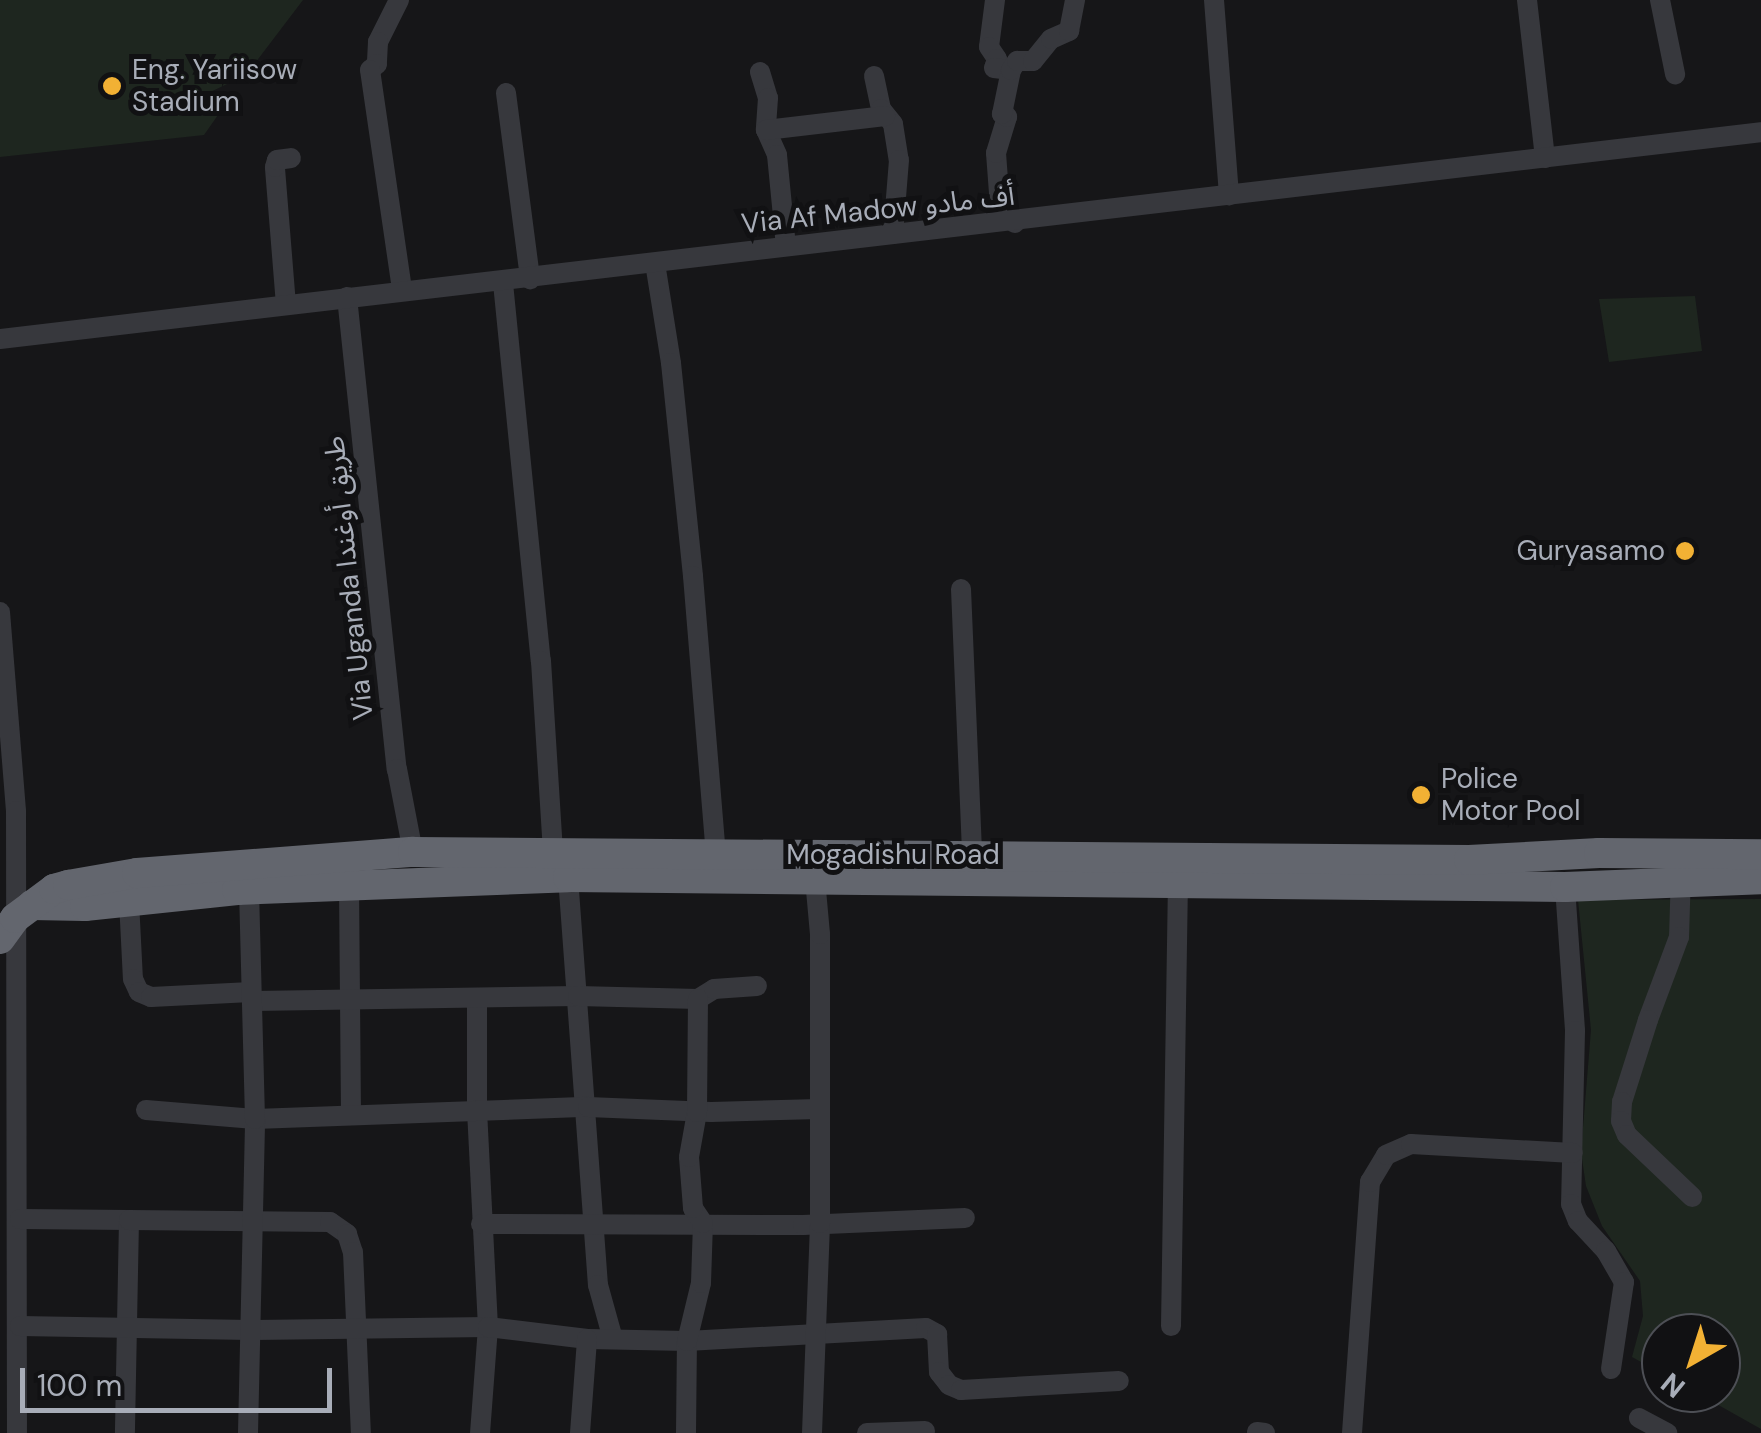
<!DOCTYPE html>
<meta charset="utf-8">
<style>
body{margin:0}
#map{position:relative;width:1761px;height:1433px;overflow:hidden;background:#161618;font-family:"DM Sans","Noto Sans Arabic",sans-serif}
div>[style]{position:absolute}
.green>*{inset:0;background:#1e261f}
.minor>*{height:20px;margin:-10px;padding:0 10px;transform-origin:10px;border-radius:10px;background:#37383d}
.highway>*{height:30px;margin:-15px;padding:0 15px;transform-origin:15px;border-radius:15px;background:#63666e}
.dots>*{width:28px;height:28px;translate:-50% -50%;box-sizing:border-box;border:5px solid #111113;border-radius:50%}
span{translate:-50% -50%;white-space:nowrap;text-align:center;line-height:1.15;-webkit-text-stroke:10px #111113;paint-order:stroke}
.poi-label{font-size:28px;color:#a8adb8}
.left{translate:0 -50%;text-align:left}
.right{translate:-100% -50%;text-align:right}
.street-label{font-size:28px;color:#a8adb8}
.north{position:absolute;left:1641px;top:1313px;width:100px;height:100px;box-sizing:border-box;background:#111113;border:2px solid #4d4f55;border-radius:50%;rotate:219deg;font-size:28px;font-weight:700;line-height:40px;text-align:center;color:#a8adb8}
.north::after{content:'';display:block;margin:auto;width:35px;height:45px;background:#f2b134;clip-path:polygon(50% 0,100% 100%,50% 72%,0 100%)}
.scale{position:absolute;left:20px;top:1368px;width:312px;height:45px;box-sizing:border-box;border:5px solid #a8adb8;border-top:0;padding-left:12px;font-size:30px;line-height:35px;white-space:nowrap;color:#a8adb8;-webkit-text-stroke:8px #111113;paint-order:stroke}
</style>
<div id="map">
<div class="green">
<div style="clip-path:polygon(0 0,303px 0,246px 75px,202px 96px,218px 115px,204px 135px,0 157px)"></div>
<div style="clip-path:polygon(1695px 296px,1702px 351px,1609px 362px,1599px 299px)"></div>
<div style="clip-path:polygon(1761px 899px,1761px 1429px,1697px 1393px,1721px 1393px,1721px 1333px,1661px 1333px,1661px 1373px,1632px 1357px,1643px 1316px,1640px 1281px,1602px 1226px,1586px 1186px,1581px 1152px,1591px 1030px,1578px 900px)"></div>
</div>
<div class="minor">
<div style="left:399px;top:0;width:47px;rotate:116.6deg"></div>
<div style="left:378px;top:42px;width:22px;rotate:93deg"></div>
<div style="left:377px;top:64px;width:9px;rotate:139deg"></div>
<div style="left:370px;top:70px;width:222px;rotate:81.7deg"></div>
<div style="left:995px;top:0;width:47px;rotate:97.3deg"></div>
<div style="left:989px;top:47px;width:14px;rotate:56deg"></div>
<div style="left:997px;top:59px;width:9px;rotate:108deg"></div>
<div style="left:994px;top:68px;width:17px;rotate:7deg"></div>
<div style="left:1214px;top:0;width:196px;rotate:85.6deg"></div>
<div style="left:1527px;top:0;width:159px;rotate:83.5deg"></div>
<div style="left:1660px;top:0;width:76px;rotate:78.5deg"></div>
<div style="left:760px;top:72px;width:27px;rotate:73deg"></div>
<div style="left:768px;top:98px;width:32px;rotate:94deg"></div>
<div style="left:766px;top:130px;width:27px;rotate:66deg"></div>
<div style="left:777px;top:155px;width:91px;rotate:84.4deg"></div>
<div style="left:874px;top:76px;width:34px;rotate:78deg"></div>
<div style="left:881px;top:109px;width:19px;rotate:51deg"></div>
<div style="left:893px;top:124px;width:36px;rotate:81deg"></div>
<div style="left:899px;top:160px;width:74px;rotate:94.6deg"></div>
<div style="left:506px;top:93px;width:188px;rotate:82.6deg"></div>
<div style="left:766px;top:130px;width:120px;rotate:-6.7deg"></div>
<div style="left:1015px;top:223px;width:34px;rotate:-118deg"></div>
<div style="left:999px;top:193px;width:40px;rotate:-94.3deg"></div>
<div style="left:996px;top:153px;width:38px;rotate:-73deg"></div>
<div style="left:1007px;top:117px;width:6px;rotate:-149deg"></div>
<div style="left:1002px;top:114px;width:45px;rotate:-78.4deg"></div>
<div style="left:1011px;top:70px;width:11px;rotate:-56deg"></div>
<div style="left:1017px;top:61px;width:16px"></div>
<div style="left:1033px;top:61px;width:28px;rotate:-51deg"></div>
<div style="left:1051px;top:39px;width:20px;rotate:-24deg"></div>
<div style="left:1069px;top:31px;width:32px;rotate:-79deg"></div>
<div style="left:655px;top:263px;width:101px;rotate:80.9deg"></div>
<div style="left:671px;top:363px;width:214px;rotate:84.1deg"></div>
<div style="left:693px;top:576px;width:281px;rotate:85.3deg"></div>
<div style="left:503px;top:283px;width:380px;rotate:84.3deg"></div>
<div style="left:541px;top:661px;width:193px;rotate:86.4deg"></div>
<div style="left:347px;top:297px;width:475px;rotate:84deg"></div>
<div style="left:397px;top:769px;width:85px;rotate:79.1deg"></div>
<div style="left:286px;top:305px;width:138px;rotate:-94.6deg"></div>
<div style="left:275px;top:167px;width:7px;rotate:-74deg"></div>
<div style="left:277px;top:160px;width:14px;rotate:-8deg"></div>
<div style="left:0;top:339px;width:1773px;rotate:-6.7deg"></div>
<div style="left:961px;top:589px;width:267px;rotate:87.6deg"></div>
<div style="left:0;top:612px;width:200px;rotate:85.4deg"></div>
<div style="left:16px;top:811px;width:622px;rotate:89.91deg"></div>
<div style="left:1681px;top:871px;width:66px;rotate:91.7deg"></div>
<div style="left:1679px;top:937px;width:89px;rotate:110.5deg"></div>
<div style="left:1648px;top:1020px;width:86px;rotate:107.6deg"></div>
<div style="left:1622px;top:1102px;width:19px;rotate:93deg"></div>
<div style="left:1621px;top:1121px;width:15px;rotate:67deg"></div>
<div style="left:1627px;top:1135px;width:90px;rotate:43.6deg"></div>
<div style="left:568px;top:877px;width:409px;rotate:85.8deg"></div>
<div style="left:598px;top:1285px;width:56px;rotate:74.5deg"></div>
<div style="left:349px;top:885px;width:229px;rotate:89.5deg"></div>
<div style="left:1565px;top:887px;width:144px;rotate:86deg"></div>
<div style="left:1575px;top:1031px;width:173px;rotate:91.3deg"></div>
<div style="left:1571px;top:1204px;width:18px;rotate:68deg"></div>
<div style="left:1578px;top:1221px;width:41px;rotate:47deg"></div>
<div style="left:1606px;top:1251px;width:36px;rotate:60deg"></div>
<div style="left:1624px;top:1282px;width:88px;rotate:98.5deg"></div>
<div style="left:129px;top:901px;width:78px;rotate:87.1deg"></div>
<div style="left:133px;top:979px;width:14px;rotate:65deg"></div>
<div style="left:139px;top:992px;width:13px;rotate:23deg"></div>
<div style="left:151px;top:997px;width:100px;rotate:-2.9deg"></div>
<div style="left:477px;top:998px;width:112px;rotate:90deg"></div>
<div style="left:477px;top:1110px;width:217px;rotate:87.1deg"></div>
<div style="left:488px;top:1327px;width:106px;rotate:94.3deg"></div>
<div style="left:252px;top:1001px;width:326px;rotate:-0.9deg"></div>
<div style="left:578px;top:996px;width:120px;rotate:1.4deg"></div>
<div style="left:698px;top:999px;width:19px;rotate:-32deg"></div>
<div style="left:714px;top:989px;width:43px;rotate:-4deg"></div>
<div style="left:146px;top:1110px;width:109px;rotate:4.7deg"></div>
<div style="left:255px;top:1119px;width:333px;rotate:-2.1deg"></div>
<div style="left:588px;top:1107px;width:123px;rotate:2.3deg"></div>
<div style="left:711px;top:1112px;width:108px;rotate:-1.6deg"></div>
<div style="left:20px;top:1219px;width:109px;rotate:0.5deg"></div>
<div style="left:129px;top:1220px;width:213px;rotate:91.1deg"></div>
<div style="left:129px;top:1220px;width:201px;rotate:0.6deg"></div>
<div style="left:330px;top:1222px;width:21px;rotate:35deg"></div>
<div style="left:347px;top:1234px;width:19px;rotate:72deg"></div>
<div style="left:353px;top:1252px;width:181px;rotate:87.5deg"></div>
<div style="left:481px;top:1224px;width:322px;rotate:0.2deg"></div>
<div style="left:803px;top:1225px;width:162px;rotate:-2.5deg"></div>
<div style="left:20px;top:1326px;width:230px;rotate:1deg"></div>
<div style="left:250px;top:1330px;width:238px;rotate:-0.7deg"></div>
<div style="left:488px;top:1327px;width:100px;rotate:6.9deg"></div>
<div style="left:587px;top:1339px;width:100px;rotate:1.1deg"></div>
<div style="left:687px;top:1341px;width:239px;rotate:-3.1deg"></div>
<div style="left:926px;top:1328px;width:13px;rotate:29deg"></div>
<div style="left:937px;top:1334px;width:38px;rotate:87deg"></div>
<div style="left:939px;top:1372px;width:16px;rotate:52deg"></div>
<div style="left:949px;top:1385px;width:13px;rotate:23deg"></div>
<div style="left:961px;top:1390px;width:158px;rotate:-3.3deg"></div>
<div style="left:1171px;top:1326px;width:443px;rotate:-89.1deg"></div>
<div style="left:1639px;top:1418px;width:32px;rotate:28deg"></div>
<div style="left:1257px;top:1432px;width:8px;rotate:7deg"></div>
<div style="left:248px;top:1433px;width:314px;rotate:-88.7deg"></div>
<div style="left:255px;top:1119px;width:229px;rotate:-91.5deg"></div>
<div style="left:580px;top:1433px;width:94px;rotate:-85.7deg"></div>
<div style="left:686px;top:1433px;width:92px;rotate:-89.4deg"></div>
<div style="left:687px;top:1341px;width:60px;rotate:-76.4deg"></div>
<div style="left:701px;top:1283px;width:60px;rotate:-88.1deg"></div>
<div style="left:703px;top:1223px;width:18px;rotate:-124deg"></div>
<div style="left:693px;top:1208px;width:51px;rotate:-94.5deg"></div>
<div style="left:689px;top:1157px;width:46px;rotate:-79.9deg"></div>
<div style="left:697px;top:1112px;width:113px;rotate:-89.5deg"></div>
<div style="left:812px;top:1433px;width:210px;rotate:-87.8deg"></div>
<div style="left:820px;top:1223px;width:289px;rotate:-90deg"></div>
<div style="left:820px;top:934px;width:66px;rotate:-95.2deg"></div>
<div style="left:867px;top:1433px;width:58px;rotate:-2deg"></div>
<div style="left:1352px;top:1433px;width:252px;rotate:-85.9deg"></div>
<div style="left:1370px;top:1182px;width:31px;rotate:-59deg"></div>
<div style="left:1386px;top:1155px;width:27px;rotate:-24deg"></div>
<div style="left:1411px;top:1144px;width:162px;rotate:3.2deg"></div>
</div>
<div class="highway">
<div style="left:32px;top:905px;width:53px;rotate:1.1deg"></div>
<div style="left:85px;top:906px;width:153px;rotate:-6deg"></div>
<div style="left:237px;top:890px;width:331px;rotate:-2.2deg"></div>
<div style="left:568px;top:877px;width:997px;rotate:0.57deg"></div>
<div style="left:1565px;top:887px;width:196px;rotate:-2.3deg"></div>
<div style="left:0;top:939px;width:26px;rotate:-54deg"></div>
<div style="left:15px;top:918px;width:49px;rotate:-36.6deg"></div>
<div style="left:54px;top:889px;width:15px;rotate:-16deg"></div>
<div style="left:68px;top:885px;width:70px;rotate:-9.9deg"></div>
<div style="left:137px;top:873px;width:277px;rotate:-4.4deg"></div>
<div style="left:413px;top:852px;width:1056px;rotate:0.43deg"></div>
<div style="left:1469px;top:860px;width:130px;rotate:-3.1deg"></div>
<div style="left:1599px;top:853px;width:162px;rotate:0.4deg"></div>
</div>
<div class="dots">
<div style="left:112px;top:86px;background:#f2b134"></div>
<div style="left:1685px;top:551px;background:#f2b134"></div>
<div style="left:1421px;top:795px;background:#f2b134"></div>
</div>
<div class="poi-label">
<span class="left" style="left:132px;top:86px">Eng. Yariisow<br>Stadium</span>
<span class="right" style="left:1665px;top:551px">Guryasamo</span>
<span class="left" style="left:1441px;top:795px">Police<br>Motor Pool</span>
</div>
<div class="street-label">
<span style="left:878px;top:210px;rotate:-6deg">Via Af Madow أف مادو</span>
<span style="left:349px;top:578px;rotate:-96deg">Via Uganda طريق أوغندا</span>
<span style="left:893px;top:855px">Mogadishu Road</span>
</div>
<div class="north">N</div>
<div class="scale">100 m</div>
</div>
